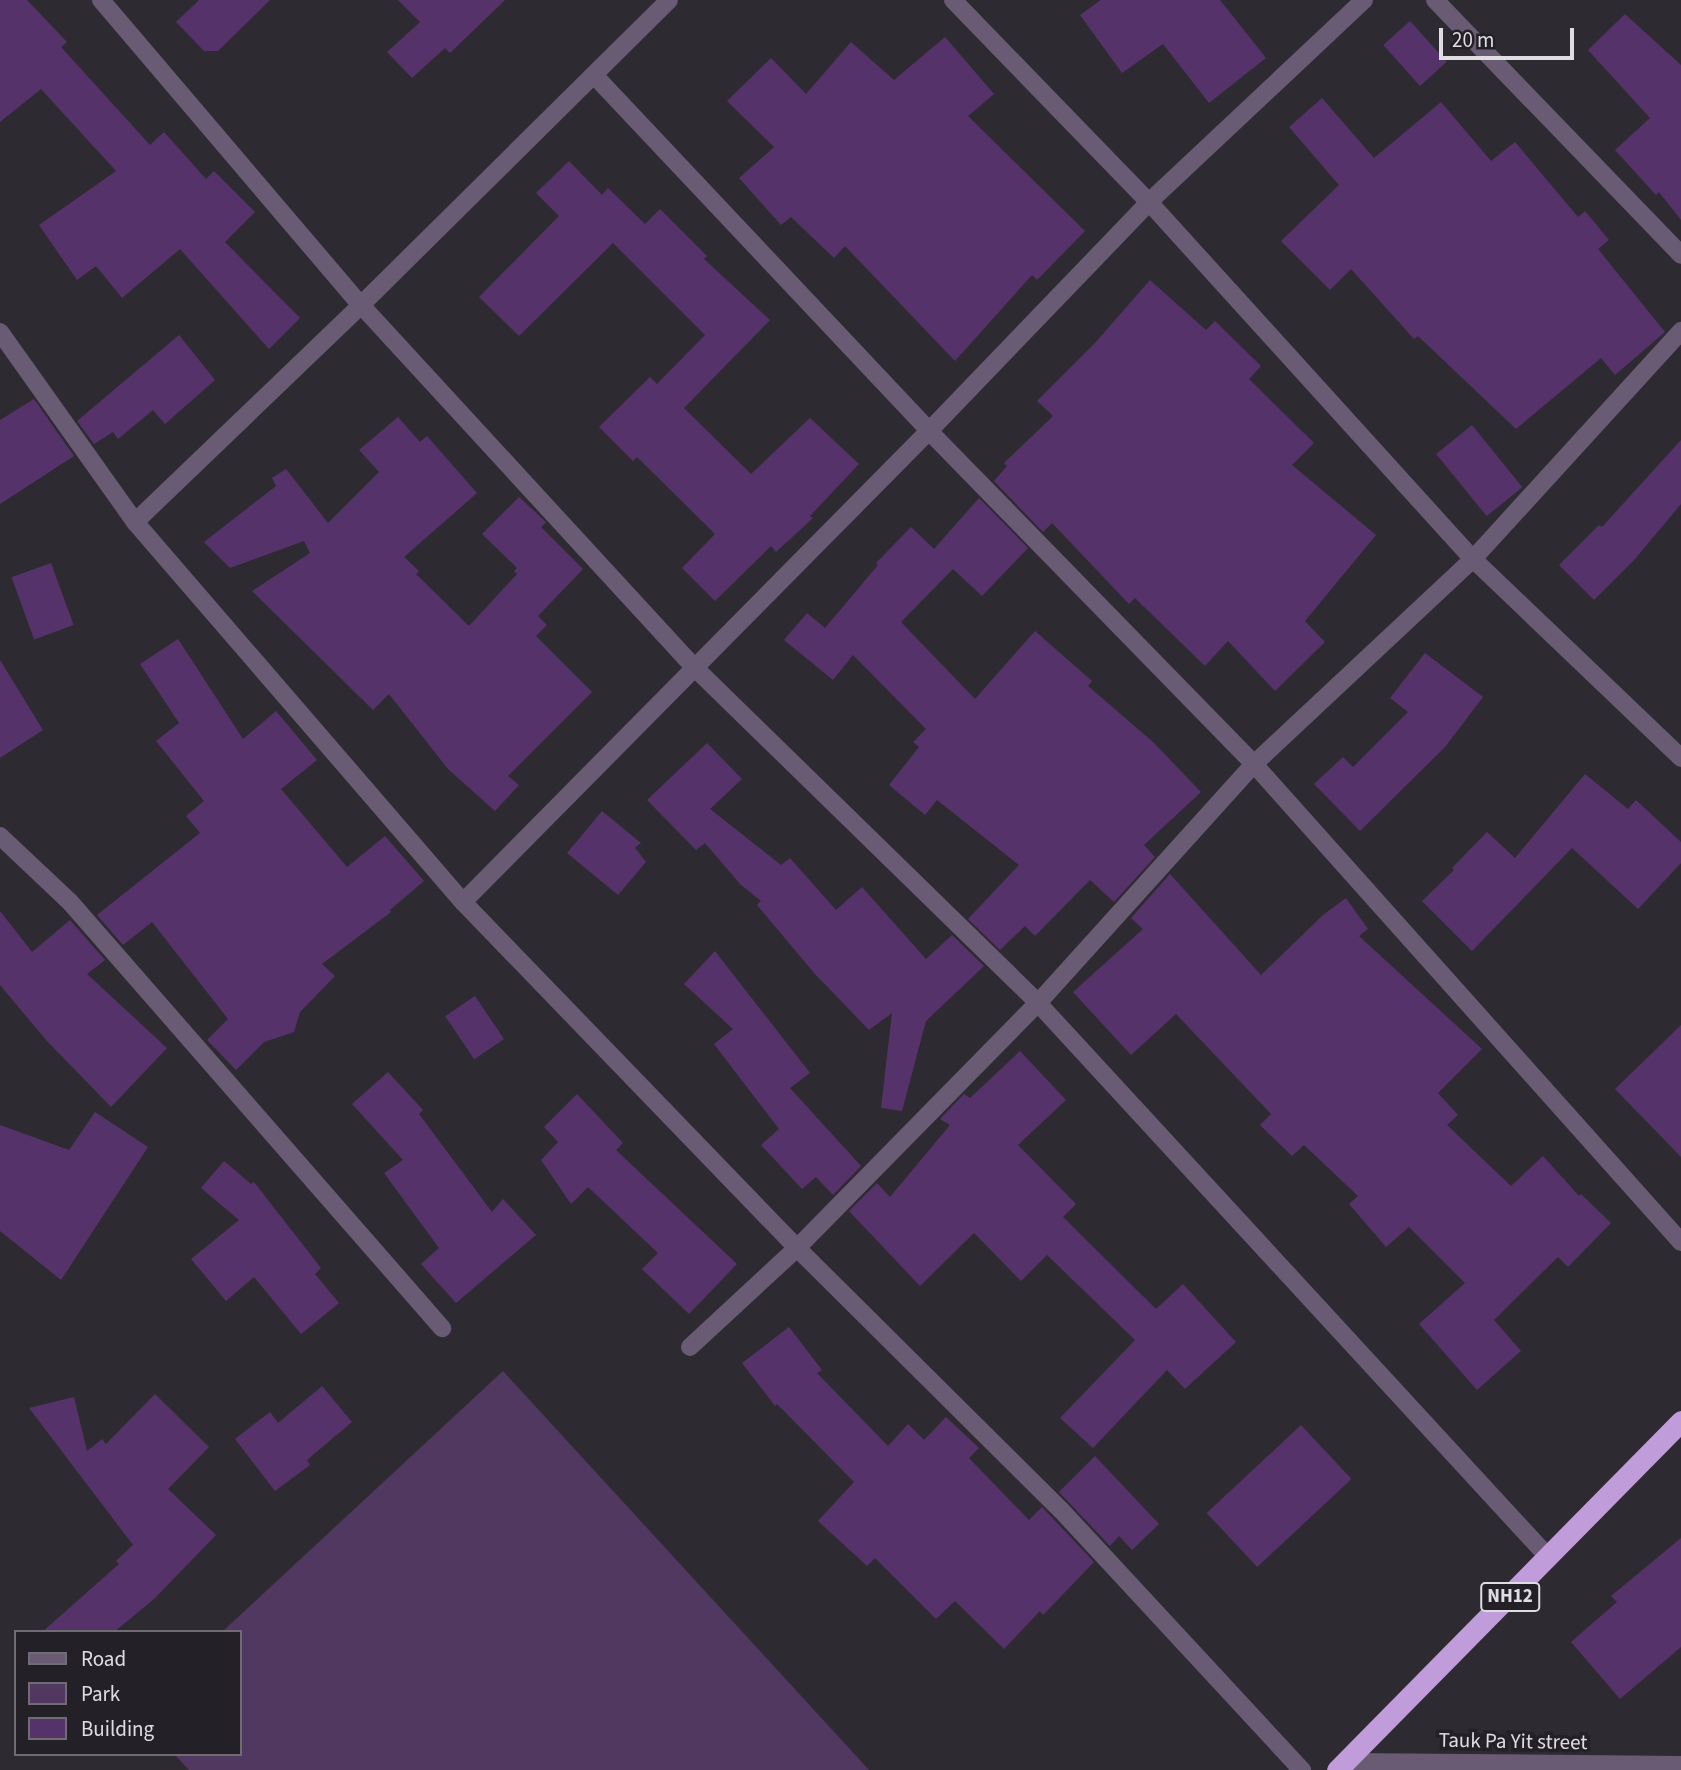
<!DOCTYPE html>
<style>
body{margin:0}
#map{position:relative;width:1681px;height:1770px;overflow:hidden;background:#2e2a31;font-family:"Source Sans 3",sans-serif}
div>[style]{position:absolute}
.green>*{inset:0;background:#513861}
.building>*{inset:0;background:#55336a;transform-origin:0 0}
.minor>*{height:18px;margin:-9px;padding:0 9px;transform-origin:9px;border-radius:9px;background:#6a5b75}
.highway>*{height:21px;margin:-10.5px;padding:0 10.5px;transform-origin:10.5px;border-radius:10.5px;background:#c19cdb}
span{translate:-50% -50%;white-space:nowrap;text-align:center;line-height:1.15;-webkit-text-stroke:7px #242027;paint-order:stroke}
.shield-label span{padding:2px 5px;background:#242027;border:2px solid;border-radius:5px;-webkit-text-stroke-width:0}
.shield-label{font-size:19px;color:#e0dde2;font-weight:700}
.street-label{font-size:21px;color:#e0dde2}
.legend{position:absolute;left:14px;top:1630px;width:228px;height:126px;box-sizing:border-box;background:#242027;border:2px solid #6f6c72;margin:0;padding:9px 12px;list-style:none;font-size:21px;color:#e0dde2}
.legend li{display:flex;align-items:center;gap:14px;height:35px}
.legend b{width:35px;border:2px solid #6f6c72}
.scale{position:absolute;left:1439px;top:28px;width:135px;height:32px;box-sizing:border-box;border:4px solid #e0dde2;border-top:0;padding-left:9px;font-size:21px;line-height:24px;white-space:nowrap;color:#e0dde2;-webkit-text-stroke:5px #242027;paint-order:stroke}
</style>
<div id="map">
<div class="green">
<div style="clip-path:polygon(503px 1371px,869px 1770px,189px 1770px,174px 1754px,240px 1754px,240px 1632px,222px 1632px)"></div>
</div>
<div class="building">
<div style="clip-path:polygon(0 0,27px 0,67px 42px,61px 47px,150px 145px,164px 132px,206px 179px,214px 171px,255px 212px,225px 242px,300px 318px,269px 349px,180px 249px,122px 298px,96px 266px,77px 280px,39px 225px,116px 171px,41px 89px,0 122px)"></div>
<div style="clip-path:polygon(199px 0,270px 0,218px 51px,204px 51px,176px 22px)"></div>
<div style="clip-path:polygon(398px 0,505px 0,450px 53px,445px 48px,412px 78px,387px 52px,420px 22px)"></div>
<div style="clip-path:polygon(1101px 0,1220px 0,1266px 58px,1209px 103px,1163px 44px,1122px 73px,1080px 15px)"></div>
<div style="clip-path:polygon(1625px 14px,1681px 65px,1681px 220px,1659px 192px,1656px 195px,1615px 150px,1650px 118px,1588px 50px)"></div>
<div style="left:1410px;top:21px;width:55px;height:36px;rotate:48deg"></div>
<div style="clip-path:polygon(945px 37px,994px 94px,968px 116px,1085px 231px,1037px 280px,1032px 275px,955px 361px,845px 246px,834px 258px,791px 217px,781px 225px,739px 178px,774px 147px,727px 101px,771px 58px,806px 94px,851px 42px,894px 80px)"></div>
<div style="clip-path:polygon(1322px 98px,1374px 158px,1441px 102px,1491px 161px,1515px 142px,1578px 217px,1585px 211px,1609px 240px,1598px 249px,1665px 332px,1615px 375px,1601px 358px,1516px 429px,1418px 336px,1414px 339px,1351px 269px,1330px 290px,1281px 241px,1339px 185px,1289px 127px)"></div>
<div style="clip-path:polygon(569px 161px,602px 195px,608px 188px,645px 224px,660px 209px,707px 256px,704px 259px,770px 320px,684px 408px,751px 474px,810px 418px,859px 464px,810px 516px,813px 518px,776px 552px,771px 546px,715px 601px,682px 568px,715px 534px,637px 457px,633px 461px,599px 427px,650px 377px,657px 384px,705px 335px,613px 243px,519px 336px,479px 297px,559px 216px,536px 193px)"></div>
<div style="clip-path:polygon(1150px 280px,1206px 330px,1215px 321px,1261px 366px,1249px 379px,1314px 443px,1292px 465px,1376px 535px,1305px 621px,1325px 642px,1275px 691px,1228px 641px,1205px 666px,1135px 598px,1129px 604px,1052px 523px,1043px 532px,994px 481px,1007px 466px,1004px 463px,1053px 416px,1037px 401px,1095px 343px)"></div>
<div style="clip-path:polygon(179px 335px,215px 380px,165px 424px,153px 410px,118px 439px,113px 432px,94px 444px,77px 421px)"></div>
<div style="clip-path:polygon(34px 399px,74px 456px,0 504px,0 420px)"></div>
<div style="clip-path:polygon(398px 417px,420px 442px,427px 436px,477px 493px,404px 557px,419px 571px,416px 574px,469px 626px,517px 574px,514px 571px,517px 568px,482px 534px,519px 497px,546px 522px,541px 527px,583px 569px,538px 616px,547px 625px,536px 636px,592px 692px,508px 776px,519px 785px,495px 811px,448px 769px,389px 694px,373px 710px,252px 591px,310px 553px,304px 541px,230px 568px,204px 542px,276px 486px,272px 478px,286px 469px,328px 523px,379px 472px,359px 450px)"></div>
<div style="left:1472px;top:425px;width:80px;height:46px;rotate:51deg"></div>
<div style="clip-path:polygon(1681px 440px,1681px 504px,1635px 559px,1594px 600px,1559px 565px,1599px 525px,1602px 527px)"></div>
<div style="clip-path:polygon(979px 498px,1028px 548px,982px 596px,953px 569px,901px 622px,975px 699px,1035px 631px,1092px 681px,1088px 686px,1153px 742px,1201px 792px,1144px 845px,1155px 857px,1114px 902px,1090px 880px,1035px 936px,1025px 926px,1000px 950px,968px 919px,1019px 865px,937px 800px,925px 815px,889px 785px,919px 747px,913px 742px,926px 729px,853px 655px,833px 680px,784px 640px,807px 613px,825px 628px,878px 565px,876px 563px,911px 527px,934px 549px)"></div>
<div style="left:51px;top:563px;width:66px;height:42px;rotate:70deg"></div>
<div style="clip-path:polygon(178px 639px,243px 739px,276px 711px,317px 760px,281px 789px,347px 867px,385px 836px,424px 881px,390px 910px,391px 912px,322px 964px,335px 976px,300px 1012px,294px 1032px,264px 1042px,236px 1070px,207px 1040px,228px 1019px,152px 922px,123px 945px,97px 915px,200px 833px,186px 816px,204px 801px,156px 741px,179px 723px,140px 664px)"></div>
<div style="clip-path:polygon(1425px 653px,1483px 697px,1445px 747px,1360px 831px,1314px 784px,1343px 757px,1353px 767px,1408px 712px,1390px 698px)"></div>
<div style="clip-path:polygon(0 660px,43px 730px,0 758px)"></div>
<div style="clip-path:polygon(707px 743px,742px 779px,710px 809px,781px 865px,790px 858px,836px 910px,862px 887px,926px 959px,952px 935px,984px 966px,926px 1021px,902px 1111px,881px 1108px,892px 1013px,869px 1030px,815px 974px,757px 905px,761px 901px,740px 884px,705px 843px,696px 850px,647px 800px)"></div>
<div style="clip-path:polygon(1585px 774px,1628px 809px,1636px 800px,1681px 842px,1681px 863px,1638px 909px,1572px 848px,1472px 951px,1422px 901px,1454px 870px,1452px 868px,1487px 832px,1515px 858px)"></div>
<div style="clip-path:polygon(602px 811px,641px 843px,635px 848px,646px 862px,618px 895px,567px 853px)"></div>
<div style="clip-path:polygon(1170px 874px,1261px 975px,1323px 915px,1346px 898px,1368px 929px,1359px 936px,1482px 1049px,1438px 1093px,1458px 1115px,1447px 1125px,1511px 1186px,1543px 1156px,1579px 1196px,1581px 1194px,1611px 1223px,1568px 1267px,1558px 1257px,1494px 1320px,1521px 1351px,1477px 1390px,1419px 1324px,1465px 1283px,1409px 1227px,1386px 1247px,1349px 1204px,1358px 1196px,1304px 1145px,1292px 1156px,1260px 1125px,1271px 1114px,1176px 1014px,1131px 1055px,1073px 992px,1143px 929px,1131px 918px)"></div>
<div style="clip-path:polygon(0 911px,32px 952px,70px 920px,105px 960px,87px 974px,167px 1048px,111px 1107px,46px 1040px,0 985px)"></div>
<div style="clip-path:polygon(715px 951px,810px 1073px,790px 1088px,861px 1166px,833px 1195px,816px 1177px,802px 1189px,761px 1145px,779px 1129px,714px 1044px,733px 1029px,684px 984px)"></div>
<div style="left:475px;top:996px;width:52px;height:36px;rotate:56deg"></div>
<div style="clip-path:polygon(1681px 1025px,1681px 1157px,1615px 1089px)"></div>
<div style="clip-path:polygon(1020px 1051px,1066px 1100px,1018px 1145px,1076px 1204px,1063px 1217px,1156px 1309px,1183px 1284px,1236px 1342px,1185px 1389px,1167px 1370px,1093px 1448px,1060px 1418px,1135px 1340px,1047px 1255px,1021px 1281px,974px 1233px,920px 1286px,849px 1211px,877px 1183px,890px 1197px,950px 1125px,940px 1119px,964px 1094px,970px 1098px)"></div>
<div style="clip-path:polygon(388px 1072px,423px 1110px,419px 1114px,492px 1212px,503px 1199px,536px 1235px,456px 1303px,421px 1264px,439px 1248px,384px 1173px,403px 1160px,352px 1104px)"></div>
<div style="clip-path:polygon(577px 1094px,623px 1143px,616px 1150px,737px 1264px,689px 1314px,642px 1269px,658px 1253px,588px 1187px,571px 1204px,541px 1160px,558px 1142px,544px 1127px)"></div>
<div style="clip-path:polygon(95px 1112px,148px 1147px,61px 1280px,0 1231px,0 1125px,69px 1150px)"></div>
<div style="clip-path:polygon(224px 1161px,251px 1184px,254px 1182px,321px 1268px,315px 1274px,339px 1303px,301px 1334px,254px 1277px,226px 1301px,191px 1259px,239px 1220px,201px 1188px)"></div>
<div style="clip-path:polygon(789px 1327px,822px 1370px,817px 1373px,888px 1446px,908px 1424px,924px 1440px,946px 1417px,979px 1448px,969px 1458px,1029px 1520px,1042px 1507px,1094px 1562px,1043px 1615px,1040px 1611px,1004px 1649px,955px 1601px,936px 1619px,875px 1558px,867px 1566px,818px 1521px,854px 1482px,777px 1404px,775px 1406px,742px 1363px)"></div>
<div style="clip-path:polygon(322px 1386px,352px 1422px,307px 1460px,310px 1465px,275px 1491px,235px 1439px,270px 1412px,278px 1423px)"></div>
<div style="clip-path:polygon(155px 1394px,209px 1447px,168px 1489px,216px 1535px,154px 1599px,114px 1632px,42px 1632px,119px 1564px,116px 1561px,133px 1545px,29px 1408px,74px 1397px,87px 1451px,102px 1439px,106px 1444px)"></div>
<div style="left:1301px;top:1425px;width:74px;height:129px;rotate:47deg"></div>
<div style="clip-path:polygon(1095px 1456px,1159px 1524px,1132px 1550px,1119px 1536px,1110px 1546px,1059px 1492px)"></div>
<div style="clip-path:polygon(1681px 1538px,1681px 1647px,1620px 1699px,1571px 1642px,1617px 1602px,1611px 1596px)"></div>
</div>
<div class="minor">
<div style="left:101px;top:0;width:401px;rotate:49.6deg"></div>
<div style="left:361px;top:305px;width:492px;rotate:47.4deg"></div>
<div style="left:694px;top:667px;width:481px;rotate:44.3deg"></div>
<div style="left:1038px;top:1003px;width:754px;rotate:47.36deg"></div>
<div style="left:953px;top:0;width:281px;rotate:45.9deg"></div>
<div style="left:1149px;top:202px;width:482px;rotate:47.8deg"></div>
<div style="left:1473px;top:559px;width:288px;rotate:43.7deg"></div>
<div style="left:1435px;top:0;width:354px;rotate:46deg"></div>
<div style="left:594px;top:75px;width:489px;rotate:46.7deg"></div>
<div style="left:929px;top:431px;width:465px;rotate:45.7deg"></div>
<div style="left:1254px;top:764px;width:641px;rotate:48.23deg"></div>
<div style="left:0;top:332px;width:233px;rotate:54.6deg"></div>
<div style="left:135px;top:522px;width:502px;rotate:49.2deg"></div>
<div style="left:463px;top:902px;width:481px;rotate:46deg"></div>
<div style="left:797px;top:1248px;width:372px;rotate:44.8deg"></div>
<div style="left:1061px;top:1510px;width:355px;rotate:47.2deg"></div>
<div style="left:135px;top:522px;width:313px;rotate:-43.8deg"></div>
<div style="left:361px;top:305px;width:433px;rotate:-44.7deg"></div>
<div style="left:0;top:836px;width:96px;rotate:43.3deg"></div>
<div style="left:70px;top:902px;width:566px;rotate:48.87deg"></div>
<div style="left:463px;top:902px;width:663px;rotate:-45.31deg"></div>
<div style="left:929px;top:431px;width:318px;rotate:-46.1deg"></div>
<div style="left:1149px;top:202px;width:295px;rotate:-43.2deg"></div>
<div style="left:690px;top:1347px;width:146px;rotate:-42.8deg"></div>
<div style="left:797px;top:1248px;width:344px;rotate:-45.5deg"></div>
<div style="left:1038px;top:1003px;width:322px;rotate:-47.9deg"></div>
<div style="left:1254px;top:764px;width:300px;rotate:-43.1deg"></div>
<div style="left:1473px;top:559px;width:309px;rotate:-47.6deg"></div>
<div style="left:1345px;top:1762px;width:336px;rotate:0.5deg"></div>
</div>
<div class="highway">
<div style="left:1337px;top:1770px;width:490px;rotate:-45.4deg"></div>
</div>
<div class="shield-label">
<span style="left:1510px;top:1597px">NH12</span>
</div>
<div class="street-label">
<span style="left:1513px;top:1741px;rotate:1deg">Tauk Pa Yit street</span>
</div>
<ul class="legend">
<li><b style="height:9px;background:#6a5b75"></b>Road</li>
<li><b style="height:19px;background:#513861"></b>Park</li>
<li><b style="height:19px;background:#55336a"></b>Building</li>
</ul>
<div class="scale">20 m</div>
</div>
